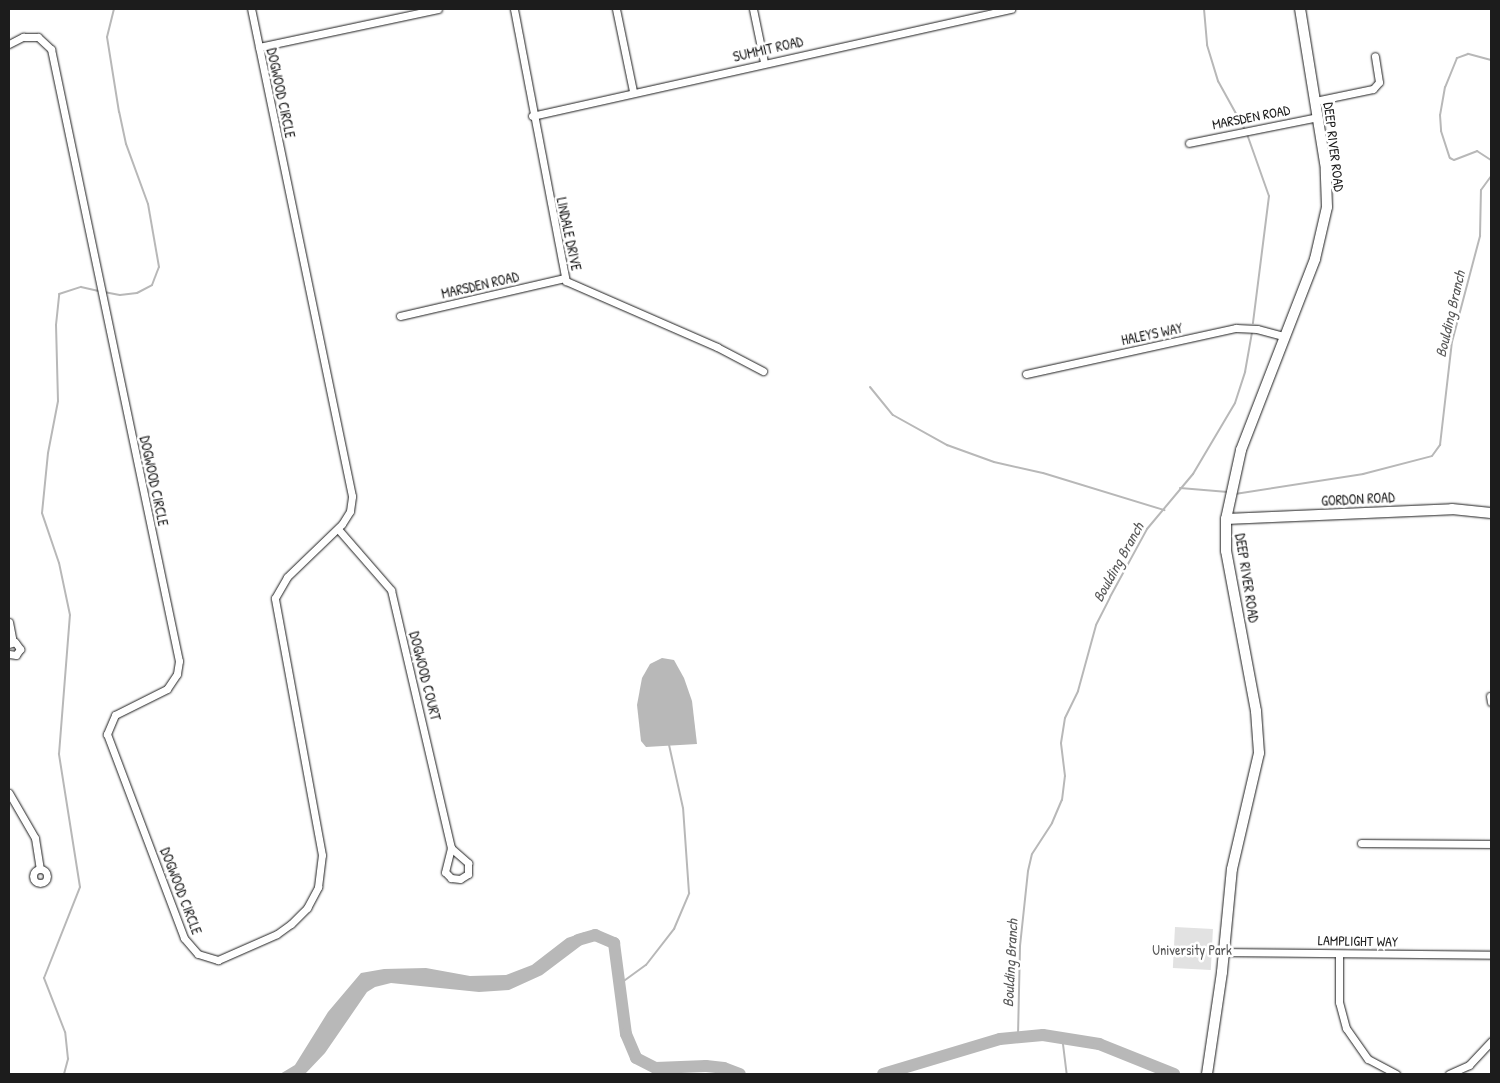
<!DOCTYPE html>
<style>
body{margin:0}
#map{position:relative;width:1500px;height:1083px;overflow:hidden;background:#fff;font-family:"Patrick Hand",sans-serif}
div>[style]{position:absolute}
.green>*{inset:0;background:#e2e2e2;transform-origin:0 0}
.water>*{inset:0;background:#b8b8b8}
.stream>*{height:2px;margin:-1px;padding:0 1px;transform-origin:1px;border-radius:1px;background:#b8b8b8}
.river>*{height:12px;margin:-6px;padding:0 6px;transform-origin:6px;border-radius:6px;background:#b8b8b8}
.roads{filter:drop-shadow(0 0 1px #1c1c1c) drop-shadow(0 0 1px #1c1c1c)}
.street>*{height:7px;margin:-3.5px;padding:0 3.5px;transform-origin:3.5px;border-radius:3.5px;background:#fff}
.street>.ring{margin:-3.5px;padding:0;box-sizing:content-box;background:none;border:7px solid #fff;border-radius:50%}
.secondary>*{height:10px;margin:-5px;padding:0 5px;transform-origin:5px;border-radius:5px;background:#fff}
span{translate:-50% -50%;white-space:nowrap;text-align:center;line-height:1.15;-webkit-text-stroke:5px #fff;paint-order:stroke}
.street-label{font-size:14px;color:#1c1c1c}
.park-label{font-size:14px;color:#575757}
.water-label{font-size:15px;color:#5a5a5a;font-style:italic}
.frame{position:absolute;inset:0;border:10px solid #1c1c1c;pointer-events:none}
</style>
<div id="map">
<div class="green">
<div style="left:1175px;top:927px;width:38px;height:41px;rotate:3deg"></div>
</div>
<div class="water">
<div style="clip-path:polygon(662px 658px,674px 660px,684px 678px,692px 701px,697px 744px,646px 747px,641px 741px,637px 705px,642px 678px,650px 664px)"></div>
<div style="clip-path:polygon(585px 932px,595px 935px,542px 975px,509px 990px,479px 992px,391px 983px,375px 987px,367px 992px,325px 1053px,305px 1074px,280px 1074px,295px 1065px,328px 1012px,361px 973px,384px 969px,426px 968px,470px 976px,506px 975px,532px 965px,567px 938px)"></div>
</div>
<div class="stream">
<div style="left:1204px;top:9px;width:36px;rotate:85deg"></div>
<div style="left:1207px;top:45px;width:38px;rotate:73deg"></div>
<div style="left:1218px;top:81px;width:56px;rotate:61.1deg"></div>
<div style="left:1491px;top:60px;width:24px;rotate:-165deg"></div>
<div style="left:1468px;top:54px;width:12px;rotate:160deg"></div>
<div style="left:1457px;top:58px;width:31px;rotate:112deg"></div>
<div style="left:1445px;top:87px;width:28px;rotate:100deg"></div>
<div style="left:1440px;top:115px;width:16px;rotate:86deg"></div>
<div style="left:1441px;top:131px;width:28px;rotate:72deg"></div>
<div style="left:1450px;top:158px;width:4px;rotate:27deg"></div>
<div style="left:1454px;top:160px;width:25px;rotate:-21deg"></div>
<div style="left:1477px;top:151px;width:17px;rotate:33deg"></div>
<div style="left:1247px;top:134px;width:66px;rotate:70.5deg"></div>
<div style="left:1269px;top:196px;width:128px;rotate:97.2deg"></div>
<div style="left:104px;top:292px;width:16px;rotate:11deg"></div>
<div style="left:120px;top:295px;width:17px;rotate:-7deg"></div>
<div style="left:137px;top:293px;width:17px;rotate:-28deg"></div>
<div style="left:152px;top:285px;width:19px;rotate:-69deg"></div>
<div style="left:159px;top:267px;width:64px;rotate:-99.9deg"></div>
<div style="left:148px;top:204px;width:64px;rotate:-110.1deg"></div>
<div style="left:126px;top:144px;width:33px;rotate:-102deg"></div>
<div style="left:119px;top:112px;width:76px;rotate:-99.1deg"></div>
<div style="left:107px;top:37px;width:29px;rotate:-76deg"></div>
<div style="left:870px;top:387px;width:36px;rotate:51deg"></div>
<div style="left:893px;top:415px;width:62px;rotate:29.1deg"></div>
<div style="left:947px;top:445px;width:50px;rotate:19.9deg"></div>
<div style="left:994px;top:462px;width:50px;rotate:12.7deg"></div>
<div style="left:1043px;top:473px;width:127px;rotate:17deg"></div>
<div style="left:1180px;top:488px;width:48px;rotate:4.8deg"></div>
<div style="left:1235px;top:494px;width:130px;rotate:-8.9deg"></div>
<div style="left:1363px;top:474px;width:71px;rotate:-14.6deg"></div>
<div style="left:1432px;top:456px;width:14px;rotate:-54deg"></div>
<div style="left:1440px;top:445px;width:104px;rotate:-83.4deg"></div>
<div style="left:1452px;top:342px;width:110px;rotate:-75.2deg"></div>
<div style="left:1480px;top:236px;width:46px;rotate:-88.8deg"></div>
<div style="left:1481px;top:190px;width:17px;rotate:-54deg"></div>
<div style="left:621px;top:983px;width:31px;rotate:-36deg"></div>
<div style="left:646px;top:965px;width:46px;rotate:-52.1deg"></div>
<div style="left:674px;top:929px;width:39px;rotate:-67deg"></div>
<div style="left:689px;top:893px;width:85px;rotate:-94deg"></div>
<div style="left:683px;top:808px;width:65px;rotate:-102.5deg"></div>
<div style="left:1018px;top:1035px;width:89px;rotate:-88.7deg"></div>
<div style="left:1020px;top:946px;width:75px;rotate:-83.9deg"></div>
<div style="left:1028px;top:871px;width:17px;rotate:-77deg"></div>
<div style="left:1032px;top:854px;width:37px;rotate:-57deg"></div>
<div style="left:1052px;top:823px;width:25px;rotate:-67deg"></div>
<div style="left:1062px;top:800px;width:24px;rotate:-83deg"></div>
<div style="left:1065px;top:776px;width:33px;rotate:-97deg"></div>
<div style="left:1061px;top:743px;width:25px;rotate:-81deg"></div>
<div style="left:1065px;top:718px;width:30px;rotate:-64deg"></div>
<div style="left:1078px;top:691px;width:68px;rotate:-74.7deg"></div>
<div style="left:1096px;top:625px;width:31px;rotate:-63deg"></div>
<div style="left:1110px;top:597px;width:77px;rotate:-61.4deg"></div>
<div style="left:1147px;top:529px;width:72px;rotate:-50.1deg"></div>
<div style="left:1193px;top:474px;width:82px;rotate:-59.4deg"></div>
<div style="left:1235px;top:403px;width:33px;rotate:-72deg"></div>
<div style="left:1245px;top:372px;width:40px;rotate:-80deg"></div>
<div style="left:1062px;top:1036px;width:38px;rotate:83deg"></div>
<div style="left:9px;top:1073px;width:1px;rotate:45deg"></div>
<div style="left:64px;top:1074px;width:16px;rotate:-75deg"></div>
<div style="left:68px;top:1059px;width:27px;rotate:-96deg"></div>
<div style="left:65px;top:1032px;width:58px;rotate:-111.3deg"></div>
<div style="left:44px;top:978px;width:98px;rotate:-68.4deg"></div>
<div style="left:80px;top:887px;width:135px;rotate:-99deg"></div>
<div style="left:59px;top:754px;width:139px;rotate:-85.5deg"></div>
<div style="left:70px;top:615px;width:53px;rotate:-101.9deg"></div>
<div style="left:59px;top:563px;width:53px;rotate:-108.8deg"></div>
<div style="left:42px;top:513px;width:60px;rotate:-84.3deg"></div>
<div style="left:48px;top:453px;width:53px;rotate:-79.1deg"></div>
<div style="left:58px;top:401px;width:76px;rotate:-91.5deg"></div>
<div style="left:56px;top:325px;width:31px;rotate:-84deg"></div>
<div style="left:59px;top:294px;width:23px;rotate:-18deg"></div>
<div style="left:81px;top:287px;width:18px;rotate:13deg"></div>
</div>
<div class="river">
<div style="left:578px;top:940px;width:18px;rotate:-16deg"></div>
<div style="left:595px;top:935px;width:21px;rotate:23deg"></div>
<div style="left:614px;top:943px;width:92px;rotate:82.5deg"></div>
<div style="left:626px;top:1034px;width:26px;rotate:67deg"></div>
<div style="left:636px;top:1058px;width:22px;rotate:27deg"></div>
<div style="left:656px;top:1068px;width:50px;rotate:-2.3deg"></div>
<div style="left:706px;top:1066px;width:18px;rotate:6deg"></div>
<div style="left:724px;top:1068px;width:17px;rotate:21deg"></div>
<div style="left:883px;top:1074px;width:122px;rotate:-16.7deg"></div>
<div style="left:1000px;top:1039px;width:43px;rotate:-5.3deg"></div>
<div style="left:1043px;top:1035px;width:57px;rotate:9.1deg"></div>
<div style="left:1099px;top:1044px;width:81px;rotate:21.8deg"></div>
</div>
<div class="roads">
<div class="street">
<div style="left:514px;top:9px;width:277px;rotate:79.2deg"></div>
<div style="left:566px;top:281px;width:165px;rotate:23.6deg"></div>
<div style="left:717px;top:347px;width:52px;rotate:27.6deg"></div>
<div style="left:616px;top:9px;width:84px;rotate:78.3deg"></div>
<div style="left:753px;top:9px;width:54px;rotate:78.3deg"></div>
<div style="left:9px;top:44px;width:16px;rotate:-27deg"></div>
<div style="left:23px;top:37px;width:15px"></div>
<div style="left:38px;top:37px;width:18px;rotate:43deg"></div>
<div style="left:51px;top:49px;width:625px;rotate:78.19deg"></div>
<div style="left:179px;top:661px;width:13px;rotate:99deg"></div>
<div style="left:177px;top:674px;width:18px;rotate:124deg"></div>
<div style="left:167px;top:689px;width:58px;rotate:153.4deg"></div>
<div style="left:115px;top:715px;width:21px;rotate:113deg"></div>
<div style="left:107px;top:734px;width:218px;rotate:69.3deg"></div>
<div style="left:184px;top:938px;width:21px;rotate:49deg"></div>
<div style="left:198px;top:954px;width:21px;rotate:17deg"></div>
<div style="left:218px;top:960px;width:64px;rotate:-23.8deg"></div>
<div style="left:277px;top:934px;width:17px;rotate:-36deg"></div>
<div style="left:291px;top:924px;width:23px;rotate:-45deg"></div>
<div style="left:307px;top:908px;width:24px;rotate:-62deg"></div>
<div style="left:318px;top:887px;width:32px;rotate:-83deg"></div>
<div style="left:322px;top:855px;width:261px;rotate:-100.4deg"></div>
<div style="left:275px;top:598px;width:24px;rotate:-60deg"></div>
<div style="left:287px;top:577px;width:76px;rotate:-43.9deg"></div>
<div style="left:342px;top:524px;width:15px;rotate:-58deg"></div>
<div style="left:350px;top:511px;width:15px;rotate:-82deg"></div>
<div style="left:352px;top:496px;width:497px;rotate:-101.7deg"></div>
<div style="left:259px;top:47px;width:183px;rotate:-12deg"></div>
<div style="left:1315px;top:101px;width:59px;rotate:-11.7deg"></div>
<div style="left:1373px;top:89px;width:9px;rotate:-49deg"></div>
<div style="left:1379px;top:82px;width:26px;rotate:-99deg"></div>
<div style="left:532px;top:116px;width:491px;rotate:-12.6deg"></div>
<div style="left:1189px;top:143px;width:132px;rotate:-11.4deg"></div>
<div style="left:400px;top:316px;width:169px;rotate:-13deg"></div>
<div style="left:1026px;top:374px;width:215px;rotate:-12.4deg"></div>
<div style="left:1236px;top:328px;width:21px;rotate:3deg"></div>
<div style="left:1257px;top:329px;width:28px;rotate:15deg"></div>
<div style="left:338px;top:529px;width:81px;rotate:49deg"></div>
<div style="left:391px;top:590px;width:265px;rotate:76.9deg"></div>
<div style="left:451px;top:848px;width:23px;rotate:41deg"></div>
<div style="left:468px;top:863px;width:11px;rotate:90deg"></div>
<div style="left:468px;top:874px;width:9px;rotate:148deg"></div>
<div style="left:460px;top:879px;width:9px;rotate:-174deg"></div>
<div style="left:451px;top:878px;width:8px;rotate:-135deg"></div>
<div style="left:445px;top:872px;width:25px;rotate:-76deg"></div>
<div style="left:9px;top:622px;width:20px;rotate:79deg"></div>
<div style="left:9px;top:644px;width:6px;rotate:-18deg"></div>
<div style="left:15px;top:642px;width:9px;rotate:54deg"></div>
<div style="left:20px;top:649px;width:7px;rotate:124deg"></div>
<div style="left:16px;top:655px;width:7px;rotate:-172deg"></div>
<div style="left:1490px;top:696px;width:6px;rotate:81deg"></div>
<div style="left:9px;top:793px;width:52px;rotate:60deg"></div>
<div style="left:35px;top:838px;width:31px;rotate:81deg"></div>
<div style="left:1361px;top:843px;width:130px;rotate:0.4deg"></div>
<div class="ring" style="left:33px;top:869px;width:7px;height:7px"></div>
<div style="left:1224px;top:952px;width:267px;rotate:0.6deg"></div>
<div style="left:1339px;top:954px;width:48px;rotate:90deg"></div>
<div style="left:1339px;top:1002px;width:27px;rotate:75deg"></div>
<div style="left:1346px;top:1028px;width:38px;rotate:55deg"></div>
<div style="left:1368px;top:1059px;width:32px;rotate:28deg"></div>
<div style="left:1449px;top:1074px;width:22px;rotate:-24deg"></div>
<div style="left:1469px;top:1065px;width:33px;rotate:-47deg"></div>
</div>
<div class="secondary">
<div style="left:1226px;top:519px;width:226px;rotate:-2.5deg"></div>
<div style="left:1452px;top:509px;width:39px;rotate:6deg"></div>
<div style="left:1207px;top:1074px;width:103px;rotate:-81.6deg"></div>
<div style="left:1222px;top:972px;width:103px;rotate:-84.5deg"></div>
<div style="left:1232px;top:869px;width:119px;rotate:-76.9deg"></div>
<div style="left:1259px;top:753px;width:42px;rotate:-94.1deg"></div>
<div style="left:1256px;top:711px;width:163px;rotate:-100.6deg"></div>
<div style="left:1226px;top:551px;width:32px;rotate:-90deg"></div>
<div style="left:1226px;top:519px;width:71px;rotate:-77.7deg"></div>
<div style="left:1241px;top:450px;width:205px;rotate:-68.8deg"></div>
<div style="left:1315px;top:259px;width:53px;rotate:-77deg"></div>
<div style="left:1327px;top:207px;width:38px;rotate:-92deg"></div>
<div style="left:1326px;top:169px;width:162px;rotate:-99.2deg"></div>
</div>
</div>
<div class="street-label">
<span style="left:768px;top:49px;rotate:-13deg">SUMMIT ROAD</span>
<span style="left:281px;top:93px;rotate:78deg">DOGWOOD CIRCLE</span>
<span style="left:1251px;top:117px;rotate:-11deg">MARSDEN ROAD</span>
<span style="left:1334px;top:147px;rotate:83deg">DEEP RIVER ROAD</span>
<span style="left:569px;top:234px;rotate:78deg">LINDALE DRIVE</span>
<span style="left:480px;top:285px;rotate:-13deg">MARSDEN ROAD</span>
<span style="left:1152px;top:334px;rotate:-12deg">HALEYS WAY</span>
<span style="left:154px;top:481px;rotate:78deg">DOGWOOD CIRCLE</span>
<span style="left:1358px;top:499px;rotate:-3deg">GORDON ROAD</span>
<span style="left:1247px;top:578px;rotate:81deg">DEEP RIVER ROAD</span>
<span style="left:425px;top:676px;rotate:76deg">DOGWOOD COURT</span>
<span style="left:181px;top:891px;rotate:69deg">DOGWOOD CIRCLE</span>
<span style="left:1358px;top:941px;rotate:1deg">LAMPLIGHT WAY</span>
</div>
<div class="park-label">
<span style="left:1192px;top:950px">University Park</span>
</div>
<div class="water-label">
<span style="left:1450px;top:314px;rotate:-77deg">Boulding Branch</span>
<span style="left:1118px;top:562px;rotate:-61deg">Boulding Branch</span>
<span style="left:1010px;top:963px;rotate:-87deg">Boulding Branch</span>
</div>
<div class="frame"></div>
</div>
